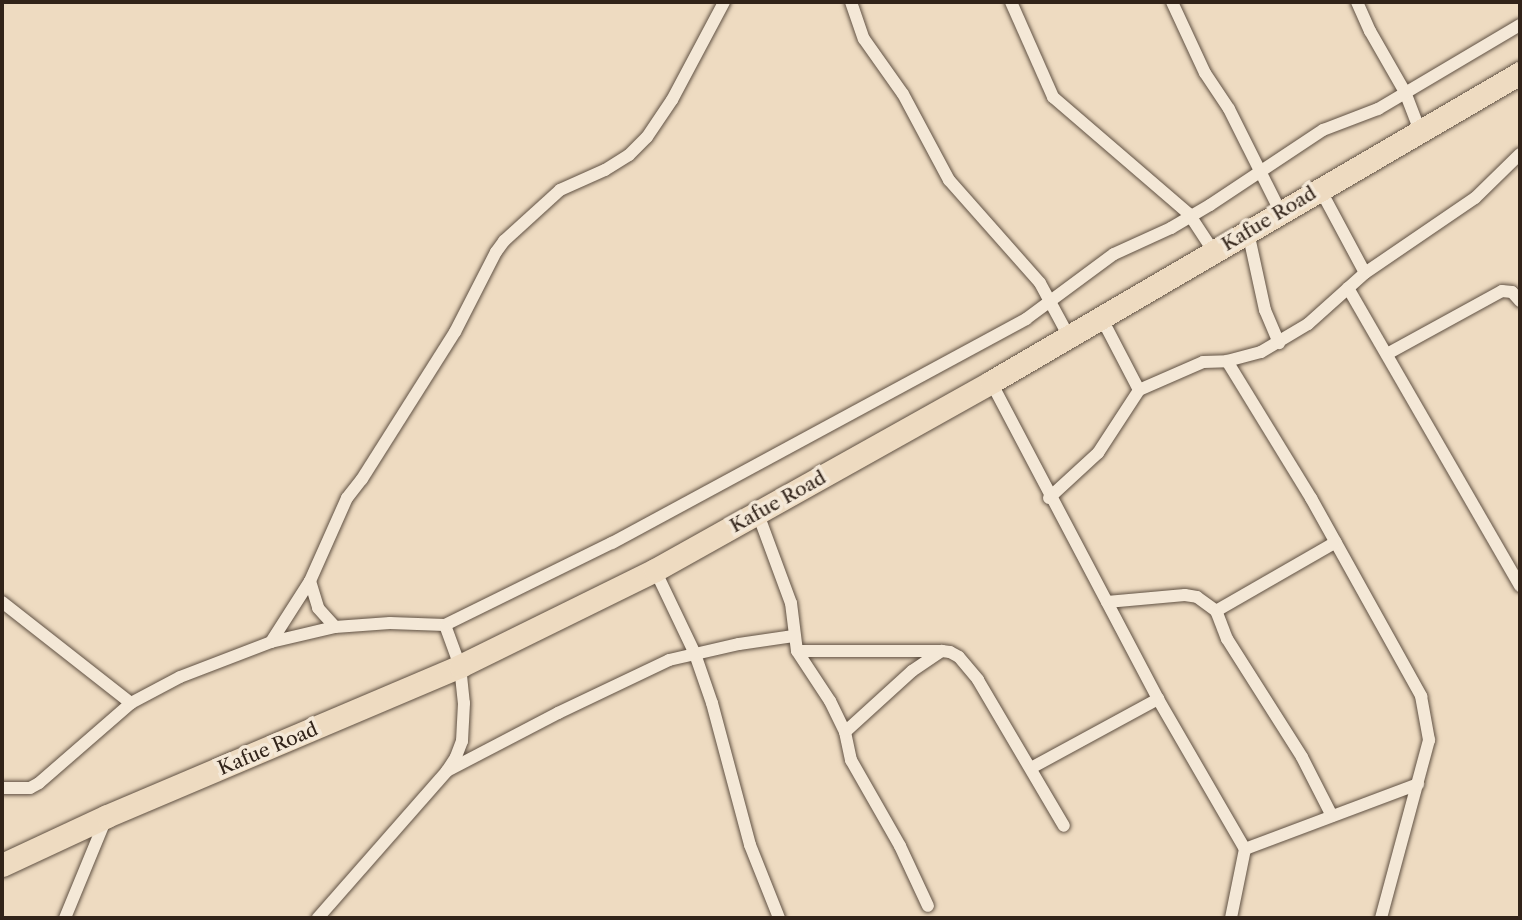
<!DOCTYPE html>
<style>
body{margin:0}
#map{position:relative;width:1522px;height:920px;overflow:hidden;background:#eedbc1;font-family:"Libre Caslon Text",serif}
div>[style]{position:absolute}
.roads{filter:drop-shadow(0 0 2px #605143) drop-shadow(0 0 2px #605143)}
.street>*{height:12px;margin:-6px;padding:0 6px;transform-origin:6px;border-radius:6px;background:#f4e8d7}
.highway>*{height:23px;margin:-11.5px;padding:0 11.5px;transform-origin:11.5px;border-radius:11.5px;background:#eedbc1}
span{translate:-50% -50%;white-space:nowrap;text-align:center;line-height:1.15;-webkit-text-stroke:7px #f4e8d7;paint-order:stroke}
.street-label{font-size:19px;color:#312319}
.frame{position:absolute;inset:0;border:4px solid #312319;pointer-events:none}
</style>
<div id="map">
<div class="roads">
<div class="street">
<div style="left:851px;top:2px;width:39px;rotate:71deg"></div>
<div style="left:864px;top:39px;width:67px;rotate:54.7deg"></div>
<div style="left:903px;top:94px;width:98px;rotate:61.9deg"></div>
<div style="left:949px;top:180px;width:137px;rotate:48.5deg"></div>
<div style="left:1040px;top:283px;width:59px;rotate:61.7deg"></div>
<div style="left:1011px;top:2px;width:104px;rotate:66.1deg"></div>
<div style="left:1053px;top:97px;width:179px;rotate:40.7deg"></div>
<div style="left:1189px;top:214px;width:45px;rotate:56.7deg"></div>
<div style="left:1172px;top:2px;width:78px;rotate:65.1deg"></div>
<div style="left:1205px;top:73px;width:43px;rotate:56.3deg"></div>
<div style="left:1229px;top:109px;width:116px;rotate:63.4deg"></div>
<div style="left:1357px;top:2px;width:32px;rotate:66deg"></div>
<div style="left:1370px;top:31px;width:70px;rotate:60.2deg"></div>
<div style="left:1405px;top:92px;width:42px;rotate:69deg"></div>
<div style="left:1320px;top:189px;width:95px;rotate:61.8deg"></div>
<div style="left:1248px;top:232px;width:80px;rotate:77.7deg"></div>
<div style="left:1265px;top:310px;width:36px;rotate:67deg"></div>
<div style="left:1348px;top:288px;width:344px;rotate:60deg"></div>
<div style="left:1101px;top:317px;width:82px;rotate:62.5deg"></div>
<div style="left:1139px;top:390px;width:70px;rotate:-23.6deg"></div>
<div style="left:1203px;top:362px;width:24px;rotate:-2deg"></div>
<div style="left:1227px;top:361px;width:35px;rotate:-15deg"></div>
<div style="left:1261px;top:352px;width:55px;rotate:-30.8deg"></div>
<div style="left:1308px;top:324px;width:76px;rotate:-41.8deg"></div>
<div style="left:1365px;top:273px;width:133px;rotate:-34.3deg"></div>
<div style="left:1475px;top:198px;width:63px;rotate:-44.4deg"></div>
<div style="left:1387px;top:354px;width:131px;rotate:-28.7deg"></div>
<div style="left:1502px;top:291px;width:10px;rotate:6deg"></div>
<div style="left:1512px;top:292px;width:12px;rotate:48deg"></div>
<div style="left:1227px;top:361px;width:161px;rotate:58.5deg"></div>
<div style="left:1311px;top:498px;width:227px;rotate:60.9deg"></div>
<div style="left:1421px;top:696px;width:45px;rotate:79.7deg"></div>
<div style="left:1429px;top:740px;width:184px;rotate:105.1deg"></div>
<div style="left:991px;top:382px;width:358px;rotate:62.2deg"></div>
<div style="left:1158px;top:699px;width:173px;rotate:59.9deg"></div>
<div style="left:1245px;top:849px;width:70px;rotate:101.5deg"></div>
<div style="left:1049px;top:498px;width:67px;rotate:-42.6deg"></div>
<div style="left:1098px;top:453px;width:75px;rotate:-56.9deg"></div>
<div style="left:758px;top:514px;width:95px;rotate:69.7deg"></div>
<div style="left:791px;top:603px;width:48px;rotate:82.9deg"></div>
<div style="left:797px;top:651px;width:60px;rotate:56.6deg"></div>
<div style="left:830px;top:701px;width:34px;rotate:64deg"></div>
<div style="left:845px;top:732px;width:29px;rotate:78deg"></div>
<div style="left:851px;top:760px;width:99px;rotate:60.3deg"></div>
<div style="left:900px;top:846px;width:66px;rotate:65deg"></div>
<div style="left:655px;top:570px;width:93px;rotate:64.5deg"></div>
<div style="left:695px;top:654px;width:52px;rotate:70.9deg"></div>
<div style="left:712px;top:703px;width:147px;rotate:75deg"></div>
<div style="left:750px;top:845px;width:79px;rotate:68.3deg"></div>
<div style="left:310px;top:581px;width:28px;rotate:73deg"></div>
<div style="left:318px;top:608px;width:25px;rotate:48deg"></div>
<div style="left:2px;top:602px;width:164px;rotate:38.1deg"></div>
<div style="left:131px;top:703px;width:55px;rotate:-28deg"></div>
<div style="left:180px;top:677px;width:97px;rotate:-21deg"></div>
<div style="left:271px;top:642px;width:66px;rotate:-13.2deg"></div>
<div style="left:335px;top:627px;width:55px;rotate:-4.2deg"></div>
<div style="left:390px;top:623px;width:55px;rotate:2.1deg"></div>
<div style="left:445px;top:625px;width:44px;rotate:69.9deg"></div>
<div style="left:460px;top:666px;width:37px;rotate:84deg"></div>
<div style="left:464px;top:703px;width:38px;rotate:93deg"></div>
<div style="left:462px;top:741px;width:17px;rotate:111deg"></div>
<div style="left:456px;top:757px;width:17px;rotate:123deg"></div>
<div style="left:447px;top:771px;width:196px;rotate:131.3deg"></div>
<div style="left:1107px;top:602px;width:78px;rotate:-5.1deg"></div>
<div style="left:1185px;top:595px;width:12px;rotate:9deg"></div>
<div style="left:1197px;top:597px;width:24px;rotate:36deg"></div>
<div style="left:445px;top:625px;width:186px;rotate:-26.2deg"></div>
<div style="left:612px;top:543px;width:471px;rotate:-28.4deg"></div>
<div style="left:1026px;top:319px;width:109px;rotate:-36.5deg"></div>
<div style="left:1114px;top:254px;width:63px;rotate:-24.5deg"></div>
<div style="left:1171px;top:228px;width:45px;rotate:-30.5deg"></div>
<div style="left:1210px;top:205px;width:136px;rotate:-33.6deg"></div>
<div style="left:1323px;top:130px;width:59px;rotate:-20.9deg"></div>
<div style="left:1378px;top:109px;width:165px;rotate:-30.6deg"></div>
<div style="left:271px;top:642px;width:72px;rotate:-57.4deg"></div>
<div style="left:310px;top:581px;width:91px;rotate:-66deg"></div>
<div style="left:347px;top:498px;width:24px;rotate:-52deg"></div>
<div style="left:362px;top:479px;width:174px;rotate:-57.7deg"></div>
<div style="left:455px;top:332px;width:90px;rotate:-62.9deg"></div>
<div style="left:496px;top:252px;width:14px;rotate:-54deg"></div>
<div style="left:504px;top:241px;width:76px;rotate:-42.3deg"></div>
<div style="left:560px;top:190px;width:49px;rotate:-24deg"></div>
<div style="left:605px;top:170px;width:28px;rotate:-32deg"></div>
<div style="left:629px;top:155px;width:25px;rotate:-45deg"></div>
<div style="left:647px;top:137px;width:45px;rotate:-56deg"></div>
<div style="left:672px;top:100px;width:111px;rotate:-62deg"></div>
<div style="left:797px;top:651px;width:145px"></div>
<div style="left:845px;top:732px;width:91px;rotate:-42.3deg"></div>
<div style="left:912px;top:671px;width:36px;rotate:-34deg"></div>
<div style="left:942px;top:651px;width:8px;rotate:7deg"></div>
<div style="left:950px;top:652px;width:10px;rotate:29deg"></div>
<div style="left:959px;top:657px;width:30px;rotate:50deg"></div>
<div style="left:978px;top:680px;width:169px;rotate:59.5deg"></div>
<div style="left:1031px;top:768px;width:145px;rotate:-28.5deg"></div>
<div style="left:447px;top:771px;width:125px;rotate:-27.6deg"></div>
<div style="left:558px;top:713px;width:123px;rotate:-25.5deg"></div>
<div style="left:669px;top:660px;width:72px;rotate:-12.9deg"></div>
<div style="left:739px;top:644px;width:55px;rotate:-8.4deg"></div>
<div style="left:2px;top:788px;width:28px"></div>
<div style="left:30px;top:788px;width:10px;rotate:-29deg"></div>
<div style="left:39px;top:783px;width:122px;rotate:-41deg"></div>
<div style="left:1332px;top:816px;width:66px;rotate:-117deg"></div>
<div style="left:1302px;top:757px;width:140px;rotate:-122.4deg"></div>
<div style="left:1227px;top:639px;width:30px;rotate:-111deg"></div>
<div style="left:1216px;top:611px;width:138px;rotate:-29.9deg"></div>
<div style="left:1245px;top:849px;width:185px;rotate:-20.6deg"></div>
<div style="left:65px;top:918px;width:110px;rotate:-67.6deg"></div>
</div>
<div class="highway">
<div style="left:2px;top:865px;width:116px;rotate:-25deg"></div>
<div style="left:107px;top:816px;width:384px;rotate:-23deg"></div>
<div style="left:460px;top:666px;width:217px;rotate:-26.2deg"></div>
<div style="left:655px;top:570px;width:385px;rotate:-29.2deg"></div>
<div style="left:991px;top:382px;width:613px;rotate:-30.29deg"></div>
</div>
</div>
<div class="street-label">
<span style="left:1269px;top:219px;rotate:-31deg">Kafue Road</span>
<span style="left:778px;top:502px;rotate:-29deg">Kafue Road</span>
<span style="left:268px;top:749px;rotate:-23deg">Kafue Road</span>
</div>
<div class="frame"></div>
</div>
